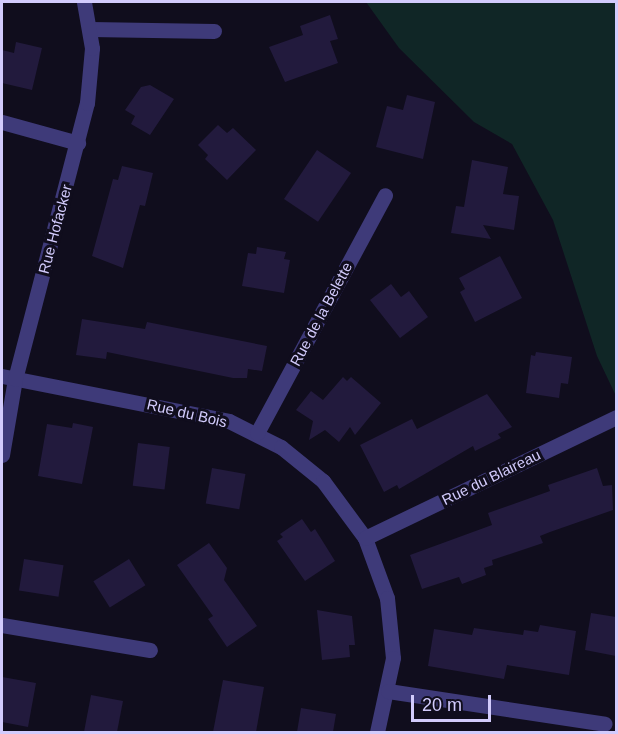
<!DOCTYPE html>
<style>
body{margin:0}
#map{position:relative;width:618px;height:734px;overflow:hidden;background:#100d1d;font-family:Arial,sans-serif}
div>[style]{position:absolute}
.green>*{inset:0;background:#102626}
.building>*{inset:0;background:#221a3d;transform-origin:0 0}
.minor>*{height:15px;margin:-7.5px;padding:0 7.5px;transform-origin:7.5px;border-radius:7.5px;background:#3e3a79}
span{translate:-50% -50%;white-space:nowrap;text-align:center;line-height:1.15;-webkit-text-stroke:6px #100d1d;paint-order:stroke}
.street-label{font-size:15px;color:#d2cbfc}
.frame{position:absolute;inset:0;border:3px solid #d2cbfc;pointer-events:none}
.scale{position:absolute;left:411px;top:695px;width:80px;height:27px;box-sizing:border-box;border:3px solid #d2cbfc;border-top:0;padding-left:8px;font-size:18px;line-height:21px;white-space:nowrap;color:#d2cbfc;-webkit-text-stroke:4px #100d1d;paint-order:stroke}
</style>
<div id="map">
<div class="green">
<div style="clip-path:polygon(366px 2px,616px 2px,616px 396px,597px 356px,553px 220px,512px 144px,474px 122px,399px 48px)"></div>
</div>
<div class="building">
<div style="clip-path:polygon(330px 15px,338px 39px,330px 41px,338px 63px,285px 82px,269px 47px,303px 35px,300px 26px)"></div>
<div style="clip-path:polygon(16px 42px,42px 48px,32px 90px,2px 83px,2px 50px,14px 53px)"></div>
<div style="clip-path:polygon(150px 85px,174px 99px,150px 135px,131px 124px,135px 116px,125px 110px,141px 87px)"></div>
<div style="clip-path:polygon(407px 95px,435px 102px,423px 159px,376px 147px,387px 106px,403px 110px)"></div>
<div style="clip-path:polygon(218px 125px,227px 133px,233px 128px,256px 150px,227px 180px,205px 159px,208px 155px,198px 145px)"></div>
<div style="left:317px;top:150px;width:41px;height:59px;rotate:34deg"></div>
<div style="clip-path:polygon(472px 160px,508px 167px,503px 194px,519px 196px,514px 230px,483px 225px,491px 239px,451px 233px,456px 206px,464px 207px)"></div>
<div style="clip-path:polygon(122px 166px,153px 173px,145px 206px,140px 205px,123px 268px,92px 256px,113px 179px,118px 180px)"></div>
<div style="clip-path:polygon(257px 247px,286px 252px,284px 259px,290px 260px,284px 293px,242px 286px,248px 253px,256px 254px)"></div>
<div style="clip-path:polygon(500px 256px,522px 298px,475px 322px,460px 292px,465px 289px,459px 278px)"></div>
<div style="clip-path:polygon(391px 284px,401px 297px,409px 291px,428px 317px,400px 338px,370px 300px)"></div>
<div style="clip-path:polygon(82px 319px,145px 329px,147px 322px,267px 346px,262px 371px,248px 369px,247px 378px,233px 378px,107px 352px,106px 359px,76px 355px)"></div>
<div style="clip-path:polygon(536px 352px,572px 357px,568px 384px,561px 383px,559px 398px,526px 393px,531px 355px,535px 356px)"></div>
<div style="clip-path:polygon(343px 377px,347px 381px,351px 377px,381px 403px,355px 435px,350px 427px,339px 442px,325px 430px,309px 440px,313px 421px,296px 410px,311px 391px,323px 400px)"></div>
<div style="clip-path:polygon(487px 394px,512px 427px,498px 434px,501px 438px,475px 451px,473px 446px,399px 489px,397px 485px,384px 492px,360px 445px,412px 419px,417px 429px)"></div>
<div style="clip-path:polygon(73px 423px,93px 427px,82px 484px,38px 476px,47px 424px,72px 428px)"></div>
<div style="left:138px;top:443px;width:32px;height:43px;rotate:7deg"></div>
<div style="left:212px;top:468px;width:34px;height:36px;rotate:10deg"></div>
<div style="clip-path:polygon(597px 468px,603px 486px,612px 485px,613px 510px,550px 532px,540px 536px,543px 543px,492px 560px,493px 565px,484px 568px,486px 575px,462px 584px,459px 577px,422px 589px,410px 555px,492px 525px,488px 513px,550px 491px,548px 485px)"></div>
<div style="clip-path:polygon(302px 519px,311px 532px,315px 529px,335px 561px,305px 581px,277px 541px,283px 537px,280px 534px)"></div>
<div style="clip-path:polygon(209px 543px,227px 568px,224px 580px,257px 626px,227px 647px,208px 619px,213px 616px,177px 565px)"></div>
<div style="left:24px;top:559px;width:40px;height:32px;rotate:9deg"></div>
<div style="left:129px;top:559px;width:31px;height:42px;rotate:58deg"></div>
<div style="clip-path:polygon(317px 610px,352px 616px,355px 645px,349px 645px,350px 657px,322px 660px)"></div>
<div style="clip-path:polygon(591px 613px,616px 617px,616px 656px,585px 650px)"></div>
<div style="clip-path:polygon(540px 625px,576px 631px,569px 675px,507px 665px,504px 679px,428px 666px,434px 629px,472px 635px,474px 628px,523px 635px,524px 630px,538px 632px)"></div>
<div style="clip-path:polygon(2px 677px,36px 683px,28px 727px,2px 722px)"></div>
<div style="clip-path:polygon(223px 680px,264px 687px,256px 732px,213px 732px)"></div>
<div style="clip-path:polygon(91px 695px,123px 701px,117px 732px,84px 732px)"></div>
<div style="clip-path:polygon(301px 708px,336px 714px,333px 732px,297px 732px)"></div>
</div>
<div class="minor">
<div style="left:90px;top:29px;width:124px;rotate:0.9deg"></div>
<div style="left:2px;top:122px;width:79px;rotate:15.4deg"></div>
<div style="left:2px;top:376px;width:231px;rotate:11.2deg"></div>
<div style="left:229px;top:421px;width:58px;rotate:26.6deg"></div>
<div style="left:281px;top:447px;width:54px;rotate:39deg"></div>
<div style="left:323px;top:481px;width:71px;rotate:53.6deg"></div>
<div style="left:365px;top:538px;width:64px;rotate:69.9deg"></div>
<div style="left:387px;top:598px;width:60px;rotate:84.3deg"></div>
<div style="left:393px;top:658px;width:76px;rotate:102.2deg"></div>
<div style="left:257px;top:433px;width:270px;rotate:-61.7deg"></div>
<div style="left:2px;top:455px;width:77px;rotate:-80.3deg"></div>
<div style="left:15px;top:379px;width:285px;rotate:-75.4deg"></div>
<div style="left:87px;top:103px;width:55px;rotate:-84.8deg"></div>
<div style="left:92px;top:48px;width:47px;rotate:-99.9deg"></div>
<div style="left:365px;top:538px;width:279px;rotate:-25.7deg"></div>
<div style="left:2px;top:625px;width:150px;rotate:9.6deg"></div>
<div style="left:388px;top:691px;width:219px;rotate:8.6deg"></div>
</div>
<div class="street-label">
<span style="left:55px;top:229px;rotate:-75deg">Rue Hofacker</span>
<span style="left:321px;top:314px;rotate:-62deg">Rue de la Belette</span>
<span style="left:187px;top:413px;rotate:13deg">Rue du Bois</span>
<span style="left:491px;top:477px;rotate:-26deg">Rue du Blaireau</span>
</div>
<div class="frame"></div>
<div class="scale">20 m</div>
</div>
